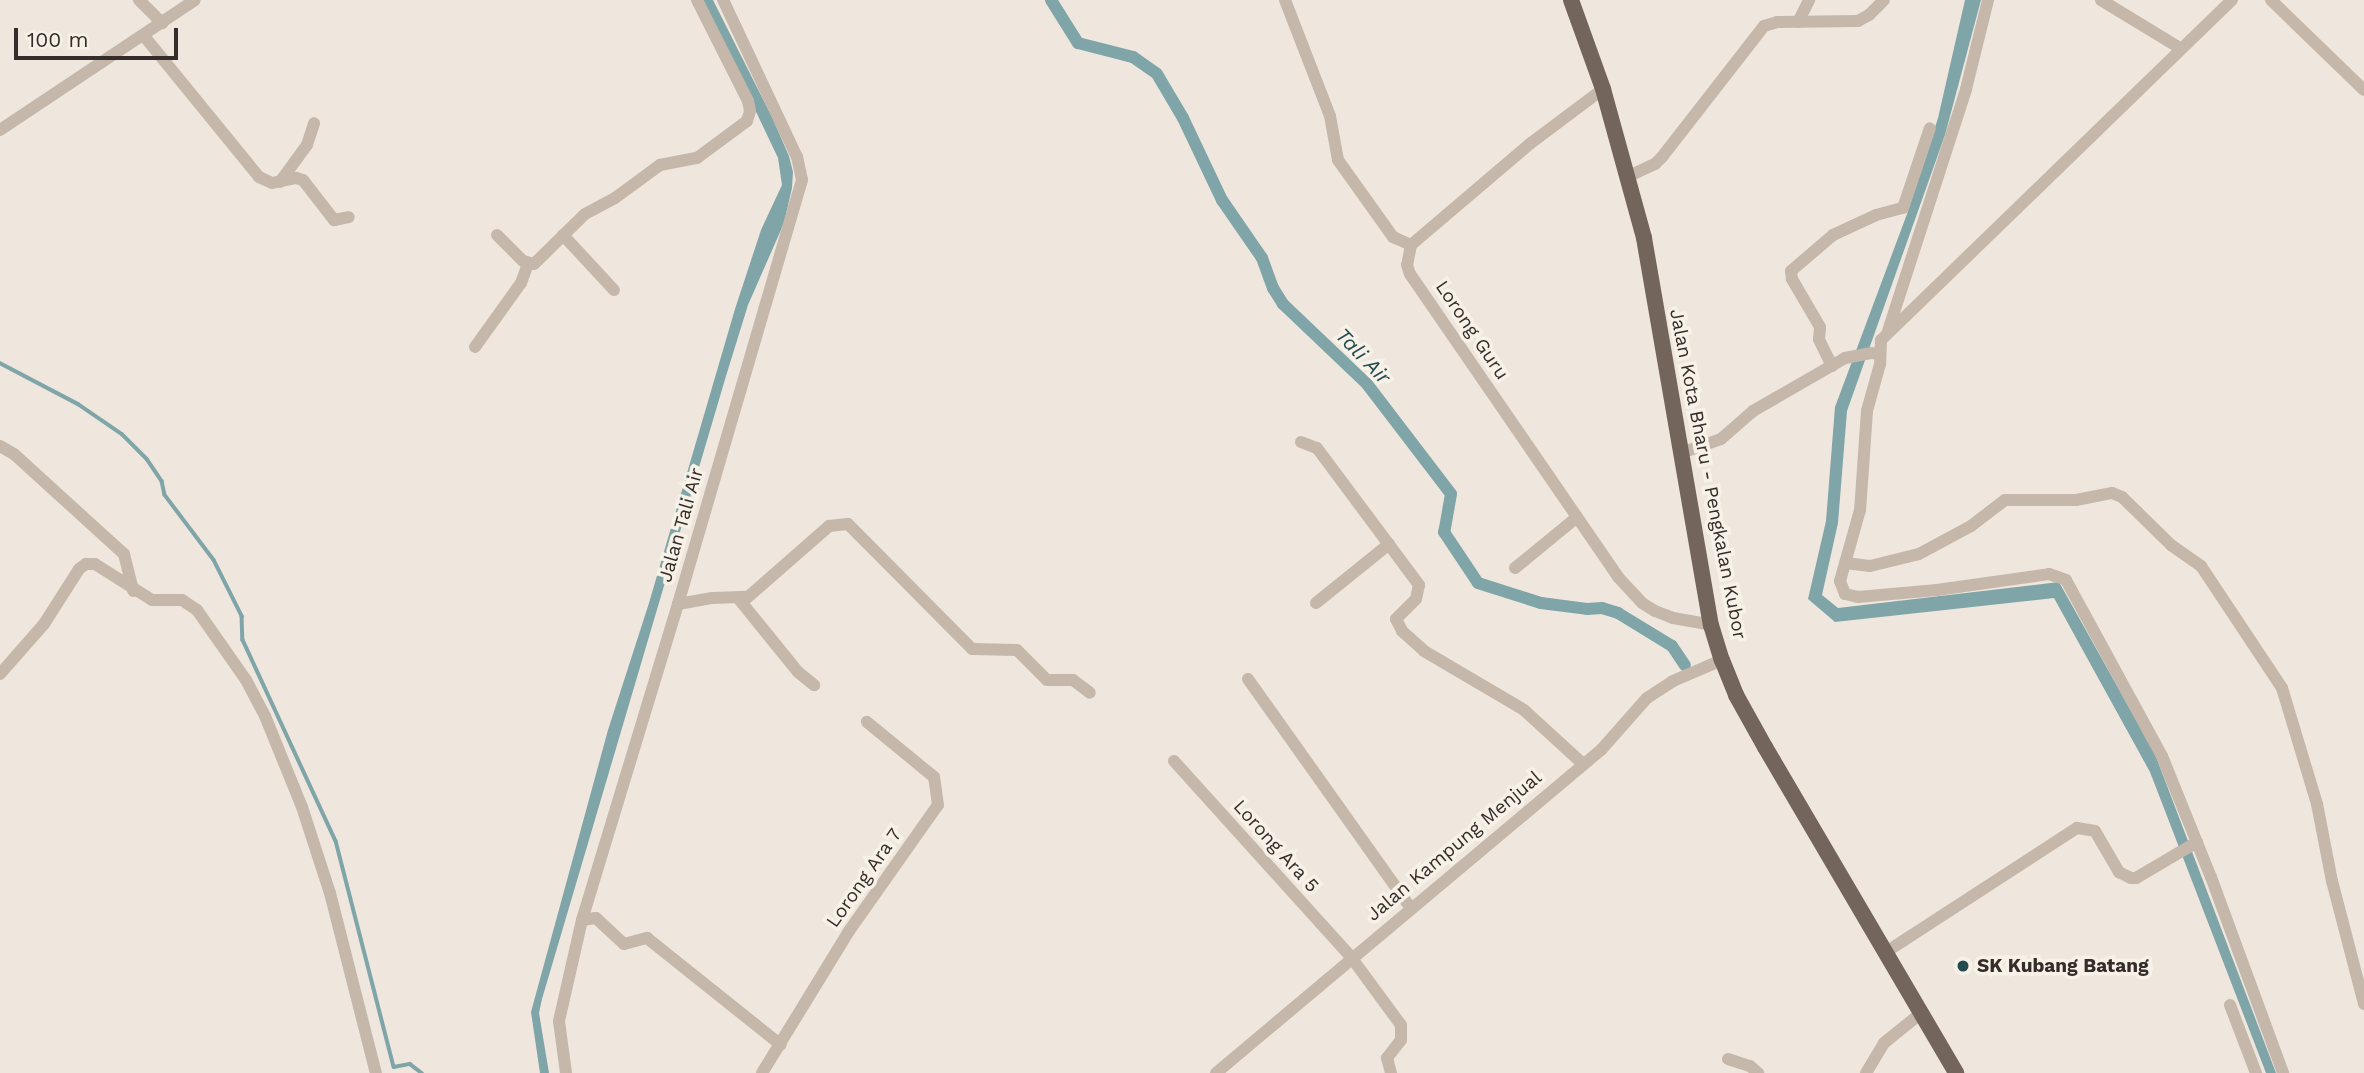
<!DOCTYPE html>
<style>
body{margin:0}
#map{position:relative;width:2364px;height:1073px;overflow:hidden;background:#efe7dd;font-family:"Work Sans",sans-serif}
div>[style]{position:absolute}
.water>*{inset:0;background:#7fa5a8}
.stream>*{height:3.5px;margin:-1.75px;padding:0 1.75px;transform-origin:1.75px;border-radius:1.75px;background:#7fa5a8}
.canal>*{height:12px;margin:-6px;padding:0 6px;transform-origin:6px;border-radius:6px;background:#7fa5a8}
.minor>*{height:12px;margin:-6px;padding:0 6px;transform-origin:6px;border-radius:6px;background:#c5b8aa}
.major>*{height:16px;margin:-8px;padding:0 8px;transform-origin:8px;border-radius:8px;background:#74655c}
.dots>*{width:19px;height:19px;translate:-50% -50%;box-sizing:border-box;border:4px solid #f7f1e8;border-radius:50%}
span{translate:-50% -50%;white-space:nowrap;text-align:center;line-height:1.15;-webkit-text-stroke:7px #f7f1e8;paint-order:stroke}
.street-label{font-size:19px;color:#342d29}
.poi-label{font-size:19px;color:#342d29;font-weight:700}
.left{translate:0 -50%;text-align:left}
.water-label{font-size:21px;color:#234b50;font-style:italic}
.scale{position:absolute;left:14px;top:28px;width:164px;height:32px;box-sizing:border-box;border:4px solid #342d29;border-top:0;padding-left:9px;font-size:21px;line-height:24px;white-space:nowrap;color:#342d29;-webkit-text-stroke:5px #f7f1e8;paint-order:stroke}
</style>
<div id="map">
<div class="water">
<div style="clip-path:polygon(703px 0,713px 0,772px 117px,789px 156px,793px 172px,792px 188px,784px 223px,748px 305px,726px 376px,542px 999px,539px 1013px,549px 1073px,540px 1073px,531px 1012px,608px 730px,649px 603px,735px 309px,761px 230px,782px 185px,778px 158px)"></div>
<div style="clip-path:polygon(1965px 0,1981px 0,1945px 135px,1847px 411px,1838px 523px,1822px 595px,1838px 608px,2059px 582px,2155px 754px,2276px 1073px,2266px 1073px,2150px 772px,2054px 598px,1835px 622px,1808px 599px,1826px 521px,1835px 407px,1907px 214px,1938px 118px)"></div>
</div>
<div class="stream">
<div style="left:0;top:363px;width:88px;rotate:27.7deg"></div>
<div style="left:78px;top:404px;width:53px;rotate:34.3deg"></div>
<div style="left:122px;top:434px;width:35px;rotate:45deg"></div>
<div style="left:147px;top:459px;width:27px;rotate:56deg"></div>
<div style="left:162px;top:481px;width:14px;rotate:78deg"></div>
<div style="left:165px;top:495px;width:81px;rotate:53deg"></div>
<div style="left:214px;top:560px;width:63px;rotate:63.4deg"></div>
<div style="left:242px;top:616px;width:24px;rotate:88deg"></div>
<div style="left:243px;top:640px;width:221px;rotate:65.2deg"></div>
<div style="left:336px;top:841px;width:233px;rotate:75.6deg"></div>
<div style="left:394px;top:1067px;width:16px;rotate:-11deg"></div>
<div style="left:410px;top:1064px;width:15px;rotate:37deg"></div>
</div>
<div class="canal">
<div style="left:1051px;top:0;width:51px;rotate:57.9deg"></div>
<div style="left:1078px;top:43px;width:57px;rotate:14.3deg"></div>
<div style="left:1133px;top:57px;width:29px;rotate:35deg"></div>
<div style="left:1157px;top:74px;width:51px;rotate:59.4deg"></div>
<div style="left:1183px;top:118px;width:91px;rotate:64.6deg"></div>
<div style="left:1222px;top:200px;width:70px;rotate:55.4deg"></div>
<div style="left:1262px;top:258px;width:32px;rotate:70deg"></div>
<div style="left:1273px;top:288px;width:19px;rotate:58deg"></div>
<div style="left:1283px;top:304px;width:116px;rotate:43.6deg"></div>
<div style="left:1367px;top:384px;width:138px;rotate:52.6deg"></div>
<div style="left:1451px;top:494px;width:39px;rotate:100deg"></div>
<div style="left:1444px;top:532px;width:61px;rotate:56.3deg"></div>
<div style="left:1478px;top:583px;width:66px;rotate:17.6deg"></div>
<div style="left:1541px;top:603px;width:46px;rotate:7.4deg"></div>
<div style="left:1587px;top:609px;width:15px;rotate:-4deg"></div>
<div style="left:1602px;top:608px;width:17px;rotate:17deg"></div>
<div style="left:1618px;top:613px;width:63px;rotate:31.4deg"></div>
<div style="left:1672px;top:646px;width:23px;rotate:56deg"></div>
</div>
<div class="minor">
<div style="left:139px;top:0;width:33px;rotate:45deg"></div>
<div style="left:1285px;top:0;width:124px;rotate:68.8deg"></div>
<div style="left:1330px;top:116px;width:45px;rotate:79.7deg"></div>
<div style="left:1338px;top:160px;width:95px;rotate:54.5deg"></div>
<div style="left:1393px;top:237px;width:20px;rotate:24deg"></div>
<div style="left:2101px;top:0;width:92px;rotate:31.3deg"></div>
<div style="left:2232px;top:0;width:489px;rotate:135.9deg"></div>
<div style="left:1881px;top:340px;width:24px;rotate:92deg"></div>
<div style="left:1880px;top:364px;width:49px;rotate:105.5deg"></div>
<div style="left:1867px;top:411px;width:99px;rotate:94deg"></div>
<div style="left:1860px;top:510px;width:74px;rotate:105.7deg"></div>
<div style="left:1840px;top:581px;width:14px;rotate:69deg"></div>
<div style="left:1845px;top:594px;width:13px;rotate:13deg"></div>
<div style="left:1858px;top:597px;width:79px;rotate:-5.1deg"></div>
<div style="left:1937px;top:590px;width:113px;rotate:-8.1deg"></div>
<div style="left:2049px;top:574px;width:18px;rotate:19deg"></div>
<div style="left:2066px;top:580px;width:200px;rotate:61.4deg"></div>
<div style="left:2162px;top:756px;width:131px;rotate:68deg"></div>
<div style="left:2211px;top:877px;width:209px;rotate:69.8deg"></div>
<div style="left:2271px;top:0;width:129px;rotate:44.1deg"></div>
<div style="left:1798px;top:22px;width:25px;rotate:-63deg"></div>
<div style="left:144px;top:36px;width:182px;rotate:50.8deg"></div>
<div style="left:259px;top:177px;width:14px;rotate:25deg"></div>
<div style="left:272px;top:183px;width:25px;rotate:-12deg"></div>
<div style="left:296px;top:178px;width:7px;rotate:16deg"></div>
<div style="left:303px;top:180px;width:51px;rotate:52.2deg"></div>
<div style="left:334px;top:220px;width:15px;rotate:-11deg"></div>
<div style="left:0;top:130px;width:234px;rotate:-33.7deg"></div>
<div style="left:1629px;top:176px;width:29px;rotate:-25deg"></div>
<div style="left:1655px;top:164px;width:10px;rotate:-45deg"></div>
<div style="left:1662px;top:157px;width:166px;rotate:-52.1deg"></div>
<div style="left:1764px;top:26px;width:14px;rotate:-17deg"></div>
<div style="left:1777px;top:22px;width:81px;rotate:-0.7deg"></div>
<div style="left:1858px;top:21px;width:13px;rotate:-29deg"></div>
<div style="left:1869px;top:15px;width:21px;rotate:-45deg"></div>
<div style="left:280px;top:182px;width:46px;rotate:-53.9deg"></div>
<div style="left:307px;top:145px;width:23px;rotate:-72deg"></div>
<div style="left:497px;top:235px;width:37px;rotate:45deg"></div>
<div style="left:523px;top:261px;width:11px;rotate:15deg"></div>
<div style="left:534px;top:264px;width:71px;rotate:-44.4deg"></div>
<div style="left:585px;top:214px;width:34px;rotate:-28deg"></div>
<div style="left:615px;top:198px;width:56px;rotate:-36.3deg"></div>
<div style="left:660px;top:165px;width:38px;rotate:-11deg"></div>
<div style="left:697px;top:158px;width:62px;rotate:-36.5deg"></div>
<div style="left:747px;top:121px;width:10px;rotate:-73deg"></div>
<div style="left:750px;top:111px;width:10px;rotate:-101deg"></div>
<div style="left:748px;top:101px;width:113px;rotate:-116.8deg"></div>
<div style="left:563px;top:235px;width:75px;rotate:47.2deg"></div>
<div style="left:1411px;top:245px;width:20px;rotate:101deg"></div>
<div style="left:1407px;top:265px;width:9px;rotate:72deg"></div>
<div style="left:1410px;top:274px;width:368px;rotate:55.5deg"></div>
<div style="left:1618px;top:577px;width:35px;rotate:47deg"></div>
<div style="left:1642px;top:603px;width:15px;rotate:32deg"></div>
<div style="left:1655px;top:611px;width:19px;rotate:21deg"></div>
<div style="left:1673px;top:618px;width:39px;rotate:10deg"></div>
<div style="left:1411px;top:245px;width:157px;rotate:-40.4deg"></div>
<div style="left:1531px;top:143px;width:90px;rotate:-36.9deg"></div>
<div style="left:1888px;top:331px;width:254px;rotate:-72.1deg"></div>
<div style="left:1966px;top:89px;width:92px;rotate:-76.1deg"></div>
<div style="left:475px;top:347px;width:79px;rotate:-54.3deg"></div>
<div style="left:521px;top:283px;width:20px;rotate:-70deg"></div>
<div style="left:1832px;top:366px;width:30px;rotate:-116deg"></div>
<div style="left:1819px;top:339px;width:12px;rotate:-85deg"></div>
<div style="left:1820px;top:327px;width:56px;rotate:-120.3deg"></div>
<div style="left:1792px;top:279px;width:8px;rotate:-97deg"></div>
<div style="left:1791px;top:271px;width:55px;rotate:-40.6deg"></div>
<div style="left:1833px;top:235px;width:47px;rotate:-24.9deg"></div>
<div style="left:1876px;top:215px;width:28px;rotate:-15deg"></div>
<div style="left:1903px;top:208px;width:84px;rotate:-71.4deg"></div>
<div style="left:1301px;top:442px;width:17px;rotate:21deg"></div>
<div style="left:1317px;top:448px;width:171px;rotate:53.3deg"></div>
<div style="left:1419px;top:585px;width:14px;rotate:102deg"></div>
<div style="left:1416px;top:599px;width:28px;rotate:135deg"></div>
<div style="left:1396px;top:619px;width:13px;rotate:63deg"></div>
<div style="left:1402px;top:631px;width:30px;rotate:42deg"></div>
<div style="left:1424px;top:651px;width:116px;rotate:30.5deg"></div>
<div style="left:1524px;top:710px;width:80px;rotate:42.5deg"></div>
<div style="left:0;top:446px;width:16px;rotate:30deg"></div>
<div style="left:14px;top:454px;width:149px;rotate:42.3deg"></div>
<div style="left:124px;top:554px;width:38px;rotate:76deg"></div>
<div style="left:1681px;top:453px;width:42px;rotate:-19.3deg"></div>
<div style="left:1721px;top:439px;width:43px;rotate:-41.2deg"></div>
<div style="left:1753px;top:411px;width:106px;rotate:-29.9deg"></div>
<div style="left:1845px;top:358px;width:26px;rotate:-11deg"></div>
<div style="left:1871px;top:353px;width:9px;rotate:6deg"></div>
<div style="left:1845px;top:563px;width:25px;rotate:7deg"></div>
<div style="left:1870px;top:566px;width:50px;rotate:-13.8deg"></div>
<div style="left:1919px;top:554px;width:59px;rotate:-28.3deg"></div>
<div style="left:1971px;top:526px;width:43px;rotate:-37.4deg"></div>
<div style="left:2005px;top:500px;width:71px"></div>
<div style="left:2076px;top:500px;width:37px;rotate:-11deg"></div>
<div style="left:2112px;top:493px;width:11px;rotate:22deg"></div>
<div style="left:2122px;top:497px;width:69px;rotate:44.4deg"></div>
<div style="left:2171px;top:545px;width:37px;rotate:35deg"></div>
<div style="left:2201px;top:566px;width:146px;rotate:56.4deg"></div>
<div style="left:2282px;top:688px;width:121px;rotate:73.2deg"></div>
<div style="left:2317px;top:804px;width:78px;rotate:79deg"></div>
<div style="left:2332px;top:881px;width:127px;rotate:75.4deg"></div>
<div style="left:1515px;top:568px;width:79px;rotate:-39.3deg"></div>
<div style="left:738px;top:598px;width:95px;rotate:51deg"></div>
<div style="left:798px;top:672px;width:21px;rotate:39deg"></div>
<div style="left:1316px;top:603px;width:94px;rotate:-38.9deg"></div>
<div style="left:678px;top:604px;width:35px;rotate:-10deg"></div>
<div style="left:712px;top:598px;width:36px;rotate:-2deg"></div>
<div style="left:748px;top:597px;width:108px;rotate:-41.2deg"></div>
<div style="left:829px;top:526px;width:19px;rotate:-6deg"></div>
<div style="left:848px;top:524px;width:176px;rotate:45.2deg"></div>
<div style="left:972px;top:649px;width:45px;rotate:1.3deg"></div>
<div style="left:1017px;top:650px;width:42px;rotate:45deg"></div>
<div style="left:1047px;top:680px;width:26px"></div>
<div style="left:1073px;top:680px;width:21px;rotate:37deg"></div>
<div style="left:0;top:674px;width:67px;rotate:-48.7deg"></div>
<div style="left:44px;top:624px;width:65px;rotate:-57.5deg"></div>
<div style="left:79px;top:569px;width:9px;rotate:-36deg"></div>
<div style="left:86px;top:564px;width:9px"></div>
<div style="left:95px;top:564px;width:67px;rotate:32.3deg"></div>
<div style="left:152px;top:600px;width:30px"></div>
<div style="left:182px;top:600px;width:18px;rotate:34deg"></div>
<div style="left:197px;top:610px;width:85px;rotate:55deg"></div>
<div style="left:246px;top:680px;width:41px;rotate:62.2deg"></div>
<div style="left:265px;top:716px;width:98px;rotate:67.9deg"></div>
<div style="left:302px;top:807px;width:90px;rotate:72deg"></div>
<div style="left:330px;top:893px;width:186px;rotate:75.7deg"></div>
<div style="left:1248px;top:679px;width:280px;rotate:54.6deg"></div>
<div style="left:1174px;top:761px;width:264px;rotate:47.9deg"></div>
<div style="left:1351px;top:957px;width:84px;rotate:53.7deg"></div>
<div style="left:1401px;top:1025px;width:15px;rotate:90deg"></div>
<div style="left:1401px;top:1040px;width:23px;rotate:128deg"></div>
<div style="left:1387px;top:1058px;width:16px;rotate:75deg"></div>
<div style="left:582px;top:920px;width:14px;rotate:-8deg"></div>
<div style="left:596px;top:918px;width:38px;rotate:43deg"></div>
<div style="left:624px;top:944px;width:24px;rotate:-15deg"></div>
<div style="left:647px;top:938px;width:171px;rotate:38.6deg"></div>
<div style="left:1886px;top:952px;width:228px;rotate:-33deg"></div>
<div style="left:2077px;top:828px;width:18px;rotate:9deg"></div>
<div style="left:2095px;top:831px;width:48px;rotate:59.7deg"></div>
<div style="left:2119px;top:872px;width:13px;rotate:27deg"></div>
<div style="left:2131px;top:878px;width:5px"></div>
<div style="left:2136px;top:878px;width:71px;rotate:-30.5deg"></div>
<div style="left:2230px;top:1005px;width:73px;rotate:69.1deg"></div>
<div style="left:1728px;top:1059px;width:23px;rotate:18deg"></div>
<div style="left:1750px;top:1066px;width:11px;rotate:41deg"></div>
<div style="left:566px;top:1073px;width:52px;rotate:-97.7deg"></div>
<div style="left:559px;top:1021px;width:104px;rotate:-77.2deg"></div>
<div style="left:582px;top:920px;width:330px;rotate:-73.1deg"></div>
<div style="left:678px;top:604px;width:442px;rotate:-73.7deg"></div>
<div style="left:802px;top:180px;width:24px;rotate:-102deg"></div>
<div style="left:797px;top:157px;width:174px;rotate:-115.2deg"></div>
<div style="left:762px;top:1073px;width:167px;rotate:-58.5deg"></div>
<div style="left:849px;top:931px;width:154px;rotate:-54.8deg"></div>
<div style="left:938px;top:805px;width:28px;rotate:-98deg"></div>
<div style="left:934px;top:777px;width:87px;rotate:-140.6deg"></div>
<div style="left:1216px;top:1073px;width:503px;rotate:-40deg"></div>
<div style="left:1601px;top:750px;width:69px;rotate:-48.5deg"></div>
<div style="left:1647px;top:698px;width:31px;rotate:-33deg"></div>
<div style="left:1673px;top:681px;width:53px;rotate:-23.2deg"></div>
<div style="left:1866px;top:1073px;width:35px;rotate:-59deg"></div>
<div style="left:1884px;top:1043px;width:48px;rotate:-39deg"></div>
</div>
<div class="major">
<div style="left:1571px;top:0;width:95px;rotate:70.2deg"></div>
<div style="left:1603px;top:89px;width:155px;rotate:74.6deg"></div>
<div style="left:1644px;top:238px;width:393px;rotate:80.2deg"></div>
<div style="left:1711px;top:625px;width:37px;rotate:73deg"></div>
<div style="left:1722px;top:660px;width:38px;rotate:68deg"></div>
<div style="left:1736px;top:695px;width:60px;rotate:60.9deg"></div>
<div style="left:1765px;top:747px;width:378px;rotate:59.6deg"></div>
</div>
<div class="dots">
<div style="left:1963px;top:966px;background:#234b50"></div>
</div>
<div class="street-label">
<span style="left:1472px;top:330px;rotate:56deg">Lorong Guru</span>
<span style="left:1708px;top:474px;rotate:79deg">Jalan Kota Bharu - Pengkalan Kubor</span>
<span style="left:681px;top:525px;rotate:-74deg">Jalan Tali Air</span>
<span style="left:1276px;top:846px;rotate:48deg">Lorong Ara 5</span>
<span style="left:1454px;top:846px;rotate:-40deg">Jalan Kampung Menjual</span>
<span style="left:864px;top:878px;rotate:-55deg">Lorong Ara 7</span>
</div>
<div class="poi-label">
<span class="left" style="left:1977px;top:966px">SK Kubang Batang</span>
</div>
<div class="water-label">
<span style="left:1363px;top:356px;rotate:46deg">Tali Air</span>
</div>
<div class="scale">100 m</div>
</div>
